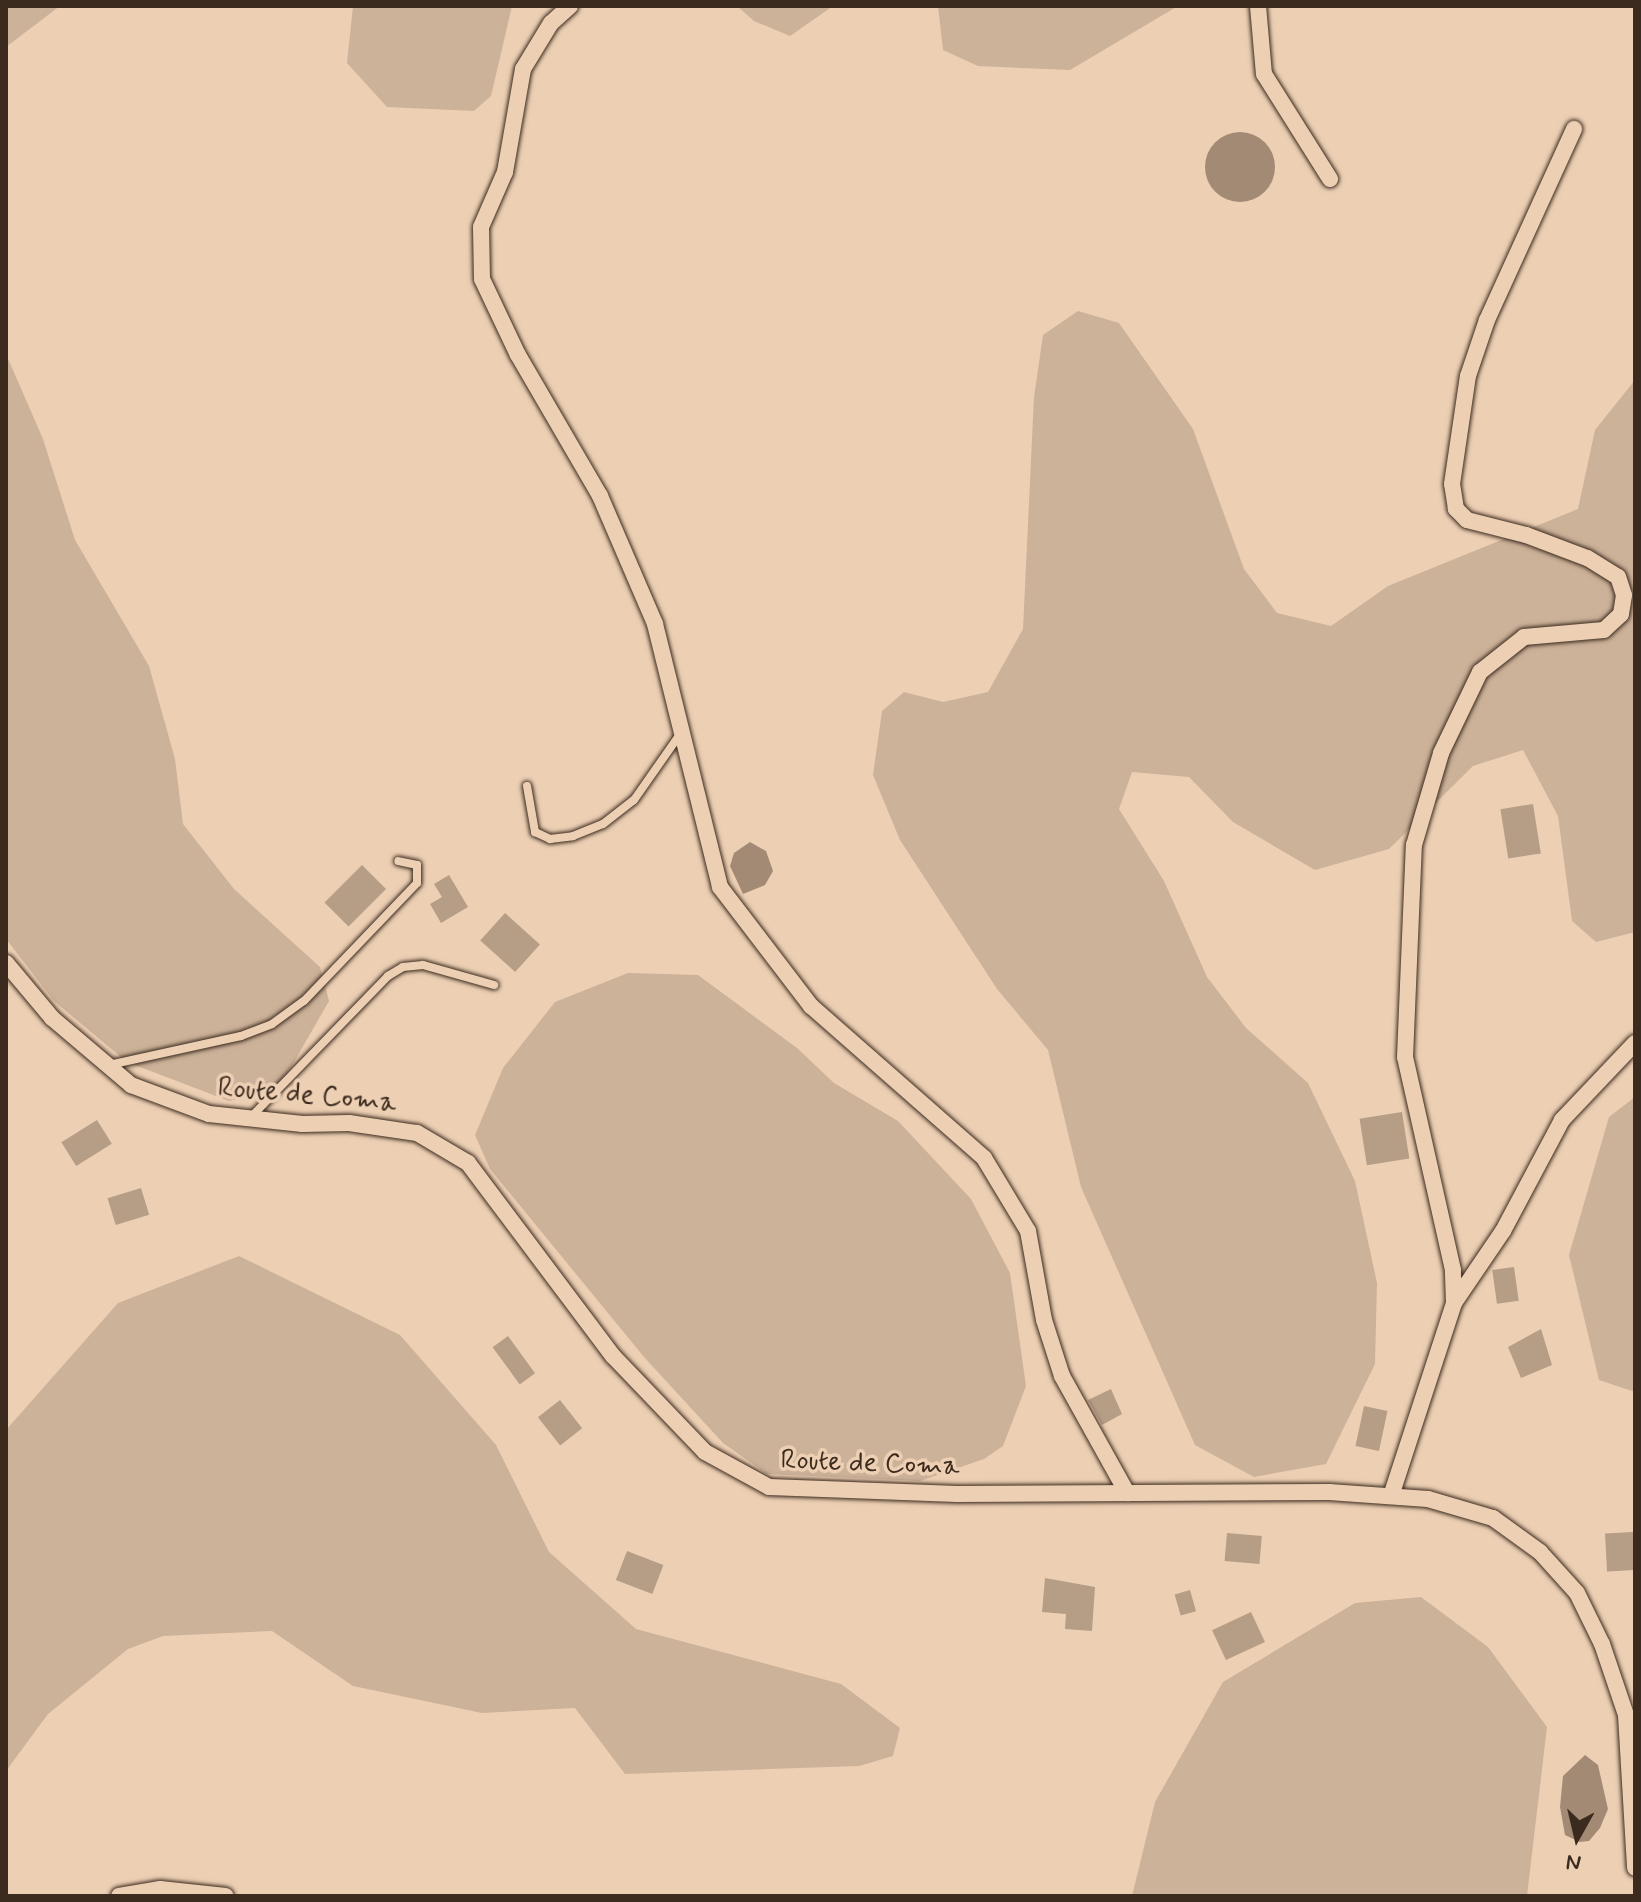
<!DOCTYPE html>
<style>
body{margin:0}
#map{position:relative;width:1641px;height:1902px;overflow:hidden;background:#edd0b4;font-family:Mynerve,sans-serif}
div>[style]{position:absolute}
.green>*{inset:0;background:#ccb299}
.water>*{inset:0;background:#a38a74}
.round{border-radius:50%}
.building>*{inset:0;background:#b59d86;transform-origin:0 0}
.roads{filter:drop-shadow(0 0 2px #3b2a1e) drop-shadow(0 0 2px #3b2a1e)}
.lane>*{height:8px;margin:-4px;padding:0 4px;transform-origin:4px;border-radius:4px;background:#edd0b4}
.street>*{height:16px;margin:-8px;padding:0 8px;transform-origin:8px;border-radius:8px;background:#edd0b4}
span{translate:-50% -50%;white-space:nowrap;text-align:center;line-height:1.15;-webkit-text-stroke:7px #edd0b4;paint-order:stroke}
.street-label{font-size:28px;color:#3b2a1e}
.frame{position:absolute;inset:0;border:8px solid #3b2a1e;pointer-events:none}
.north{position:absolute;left:1537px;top:1798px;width:80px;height:80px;-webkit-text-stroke:6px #edd0b4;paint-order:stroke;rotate:188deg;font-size:22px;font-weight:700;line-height:32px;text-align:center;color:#3b2a1e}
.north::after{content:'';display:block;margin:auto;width:28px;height:36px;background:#3b2a1e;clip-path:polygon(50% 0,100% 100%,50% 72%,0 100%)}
</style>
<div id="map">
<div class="green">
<div style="clip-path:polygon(6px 6px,60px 6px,6px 47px)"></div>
<div style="clip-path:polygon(353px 6px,512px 6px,491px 96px,474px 111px,387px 107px,347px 63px)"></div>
<div style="clip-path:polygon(737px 6px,833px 6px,790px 36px,754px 21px)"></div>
<div style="clip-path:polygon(938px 6px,1178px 6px,1070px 70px,978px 66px,943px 50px)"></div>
<div style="clip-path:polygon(1078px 311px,1119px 323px,1193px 429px,1244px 569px,1277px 613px,1331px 626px,1388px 586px,1578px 509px,1595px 430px,1635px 380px,1635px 932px,1596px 942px,1572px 921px,1558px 816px,1523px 750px,1473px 766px,1389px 849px,1315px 870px,1233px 822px,1189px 777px,1132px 772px,1119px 809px,1164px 881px,1207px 977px,1246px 1028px,1308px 1083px,1355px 1181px,1377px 1283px,1375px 1364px,1326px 1464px,1254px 1477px,1195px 1445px,1081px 1187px,1048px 1050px,997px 989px,900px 840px,873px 775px,882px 711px,904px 692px,943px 702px,988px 692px,1023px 629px,1034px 397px,1043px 335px)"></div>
<div style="clip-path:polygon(6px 354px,43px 439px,75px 540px,149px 666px,175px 759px,183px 824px,234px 889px,320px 967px,329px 1001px,278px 1090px,229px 1101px,127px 1062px,54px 1001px,6px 939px)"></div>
<div style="clip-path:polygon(628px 973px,698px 975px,797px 1048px,834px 1083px,898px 1121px,971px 1199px,1010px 1273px,1026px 1386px,1003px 1446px,984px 1459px,920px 1481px,767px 1474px,723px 1443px,644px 1357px,490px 1169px,475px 1135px,503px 1068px,555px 1002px)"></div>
<div style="clip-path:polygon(1635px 1097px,1635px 1392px,1599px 1380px,1569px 1255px,1609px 1117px)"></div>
<div style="clip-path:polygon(239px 1256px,400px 1335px,496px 1445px,549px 1552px,636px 1629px,841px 1684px,900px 1728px,893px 1756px,859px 1766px,625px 1774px,575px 1708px,482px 1713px,353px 1686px,272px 1631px,163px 1636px,128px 1649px,48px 1714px,6px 1771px,6px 1430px,118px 1303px)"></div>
<div style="clip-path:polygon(1421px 1597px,1488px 1647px,1547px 1727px,1527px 1896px,1132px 1896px,1155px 1802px,1223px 1682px,1355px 1603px)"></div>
</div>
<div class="water">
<div class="round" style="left:1205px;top:132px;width:70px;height:70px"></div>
<div style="clip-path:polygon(750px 842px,766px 851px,773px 871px,765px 885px,743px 894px,730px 866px,734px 853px)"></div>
<div style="clip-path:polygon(1585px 1755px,1598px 1765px,1608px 1809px,1600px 1828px,1589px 1841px,1580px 1842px,1565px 1835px,1560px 1807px,1563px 1776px)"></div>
</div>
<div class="building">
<div style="left:1533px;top:804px;width:50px;height:33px;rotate:81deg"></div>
<div style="left:362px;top:865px;width:34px;height:53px;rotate:45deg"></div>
<div style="clip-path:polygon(449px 875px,468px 907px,441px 923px,430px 904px,442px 897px,434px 884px)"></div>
<div style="left:505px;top:913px;width:47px;height:37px;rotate:42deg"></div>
<div style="left:1402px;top:1112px;width:47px;height:43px;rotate:81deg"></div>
<div style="left:97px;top:1120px;width:28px;height:42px;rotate:58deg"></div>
<div style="left:141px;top:1188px;width:28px;height:35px;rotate:73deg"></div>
<div style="left:1514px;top:1267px;width:34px;height:22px;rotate:82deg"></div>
<div style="clip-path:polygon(1541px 1329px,1552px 1365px,1521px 1378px,1508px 1347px)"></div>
<div style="left:508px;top:1336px;width:46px;height:19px;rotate:54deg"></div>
<div style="clip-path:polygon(1111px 1389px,1122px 1414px,1102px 1425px,1088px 1400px)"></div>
<div style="left:560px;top:1400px;width:36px;height:28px;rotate:52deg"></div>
<div style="left:1364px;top:1406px;width:24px;height:41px;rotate:12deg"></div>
<div style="left:1633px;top:1532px;width:38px;height:28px;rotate:87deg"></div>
<div style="left:1227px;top:1533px;width:35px;height:28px;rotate:5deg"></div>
<div style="left:627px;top:1551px;width:39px;height:31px;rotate:21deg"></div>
<div style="clip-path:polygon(1045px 1578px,1095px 1587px,1092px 1631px,1065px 1629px,1066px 1614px,1042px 1612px)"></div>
<div style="left:1190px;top:1590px;width:22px;height:16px;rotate:74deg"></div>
<div style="left:1251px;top:1612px;width:33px;height:43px;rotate:65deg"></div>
</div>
<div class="roads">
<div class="lane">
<div style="left:527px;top:786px;width:47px;rotate:80.1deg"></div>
<div style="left:535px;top:832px;width:17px;rotate:25deg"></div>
<div style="left:550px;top:839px;width:23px;rotate:-7deg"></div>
<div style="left:573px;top:836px;width:32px;rotate:-22deg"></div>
<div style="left:603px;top:824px;width:39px;rotate:-38deg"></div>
<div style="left:634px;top:800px;width:82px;rotate:-55deg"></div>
<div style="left:109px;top:1065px;width:135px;rotate:-12.4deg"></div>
<div style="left:241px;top:1036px;width:33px;rotate:-21deg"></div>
<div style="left:272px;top:1024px;width:39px;rotate:-36deg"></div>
<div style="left:304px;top:1001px;width:163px;rotate:-46.2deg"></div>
<div style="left:417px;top:883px;width:18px;rotate:-90deg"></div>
<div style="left:417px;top:865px;width:19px;rotate:-168deg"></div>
<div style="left:250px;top:1118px;width:198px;rotate:-45.8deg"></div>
<div style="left:388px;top:976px;width:17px;rotate:-31deg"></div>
<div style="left:403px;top:967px;width:20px;rotate:-6deg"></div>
<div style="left:423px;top:965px;width:74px;rotate:15.7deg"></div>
</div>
<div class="street">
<div style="left:570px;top:6px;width:25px;rotate:138deg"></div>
<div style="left:551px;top:23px;width:54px;rotate:121.3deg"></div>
<div style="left:523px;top:69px;width:105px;rotate:99.9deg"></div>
<div style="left:505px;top:172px;width:60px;rotate:113.6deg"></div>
<div style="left:481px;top:227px;width:52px;rotate:88.9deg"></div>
<div style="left:482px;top:279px;width:84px;rotate:64.7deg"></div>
<div style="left:518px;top:355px;width:163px;rotate:59.8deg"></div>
<div style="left:600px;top:496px;width:139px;rotate:66.7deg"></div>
<div style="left:655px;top:624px;width:271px;rotate:76.1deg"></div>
<div style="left:720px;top:887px;width:150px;rotate:52.6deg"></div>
<div style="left:811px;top:1006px;width:230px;rotate:41.3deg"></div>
<div style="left:984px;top:1158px;width:85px;rotate:58.9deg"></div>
<div style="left:1028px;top:1231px;width:90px;rotate:79.8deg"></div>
<div style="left:1044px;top:1320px;width:59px;rotate:72.2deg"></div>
<div style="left:1062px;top:1376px;width:134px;rotate:60.9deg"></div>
<div style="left:1258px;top:6px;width:68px;rotate:85deg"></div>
<div style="left:1264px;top:74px;width:124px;rotate:57.8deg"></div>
<div style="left:6px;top:963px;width:72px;rotate:50.1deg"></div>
<div style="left:52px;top:1018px;width:104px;rotate:40.3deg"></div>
<div style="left:131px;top:1085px;width:83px;rotate:20.4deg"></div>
<div style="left:209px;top:1114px;width:94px;rotate:6.1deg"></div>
<div style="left:302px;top:1124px;width:47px;rotate:-1.2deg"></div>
<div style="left:349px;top:1123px;width:69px;rotate:8.4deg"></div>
<div style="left:417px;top:1133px;width:59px;rotate:30.5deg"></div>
<div style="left:468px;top:1163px;width:241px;rotate:53.1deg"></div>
<div style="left:613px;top:1356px;width:133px;rotate:46.2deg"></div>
<div style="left:705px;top:1452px;width:73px;rotate:28.7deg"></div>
<div style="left:769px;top:1487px;width:188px;rotate:2.1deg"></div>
<div style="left:957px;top:1494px;width:372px;rotate:-0.3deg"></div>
<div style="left:1329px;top:1492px;width:99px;rotate:4deg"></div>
<div style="left:1428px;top:1499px;width:68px;rotate:16.3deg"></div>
<div style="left:1493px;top:1518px;width:58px;rotate:35.9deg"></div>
<div style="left:1540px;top:1552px;width:55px;rotate:47.9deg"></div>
<div style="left:1577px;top:1593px;width:57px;rotate:63.9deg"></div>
<div style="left:1602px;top:1644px;width:75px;rotate:71.3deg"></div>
<div style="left:1626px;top:1715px;width:153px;rotate:86.6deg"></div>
<div style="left:1454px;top:1303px;width:87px;rotate:-55.8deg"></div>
<div style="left:1503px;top:1231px;width:126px;rotate:-62deg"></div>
<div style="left:1562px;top:1120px;width:106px;rotate:-46.5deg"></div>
<div style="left:1391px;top:1496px;width:203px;rotate:-71.9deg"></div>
<div style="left:1454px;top:1303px;width:33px;rotate:-92deg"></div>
<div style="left:1453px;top:1270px;width:218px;rotate:-102.7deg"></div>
<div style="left:1405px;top:1057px;width:212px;rotate:-87.6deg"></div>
<div style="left:1414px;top:845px;width:96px;rotate:-73.6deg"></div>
<div style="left:1441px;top:753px;width:90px;rotate:-64.3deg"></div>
<div style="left:1480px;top:672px;width:56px;rotate:-38.5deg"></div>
<div style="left:1524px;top:637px;width:80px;rotate:-5deg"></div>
<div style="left:1604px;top:630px;width:23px;rotate:-43deg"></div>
<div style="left:1621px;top:614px;width:19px;rotate:-81deg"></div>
<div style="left:1624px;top:595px;width:19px;rotate:-108deg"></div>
<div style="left:1618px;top:577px;width:36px;rotate:-148deg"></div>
<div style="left:1587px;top:558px;width:65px;rotate:-159.3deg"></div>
<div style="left:1526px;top:535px;width:61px;rotate:-165.7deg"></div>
<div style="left:1467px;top:520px;width:16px;rotate:-135deg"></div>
<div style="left:1456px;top:509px;width:25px;rotate:-99deg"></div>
<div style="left:1452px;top:484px;width:109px;rotate:-81.6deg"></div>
<div style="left:1468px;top:376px;width:59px;rotate:-71.3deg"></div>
<div style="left:1487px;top:320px;width:210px;rotate:-65.5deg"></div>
<div style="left:119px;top:1896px;width:42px;rotate:-9.7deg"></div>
<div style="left:160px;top:1889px;width:66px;rotate:6.1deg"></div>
</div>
</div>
<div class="street-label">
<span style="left:307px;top:1096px;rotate:5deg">Route de Coma</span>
<span style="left:870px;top:1464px;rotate:2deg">Route de Coma</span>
</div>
<div class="frame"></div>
<div class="north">N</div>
</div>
